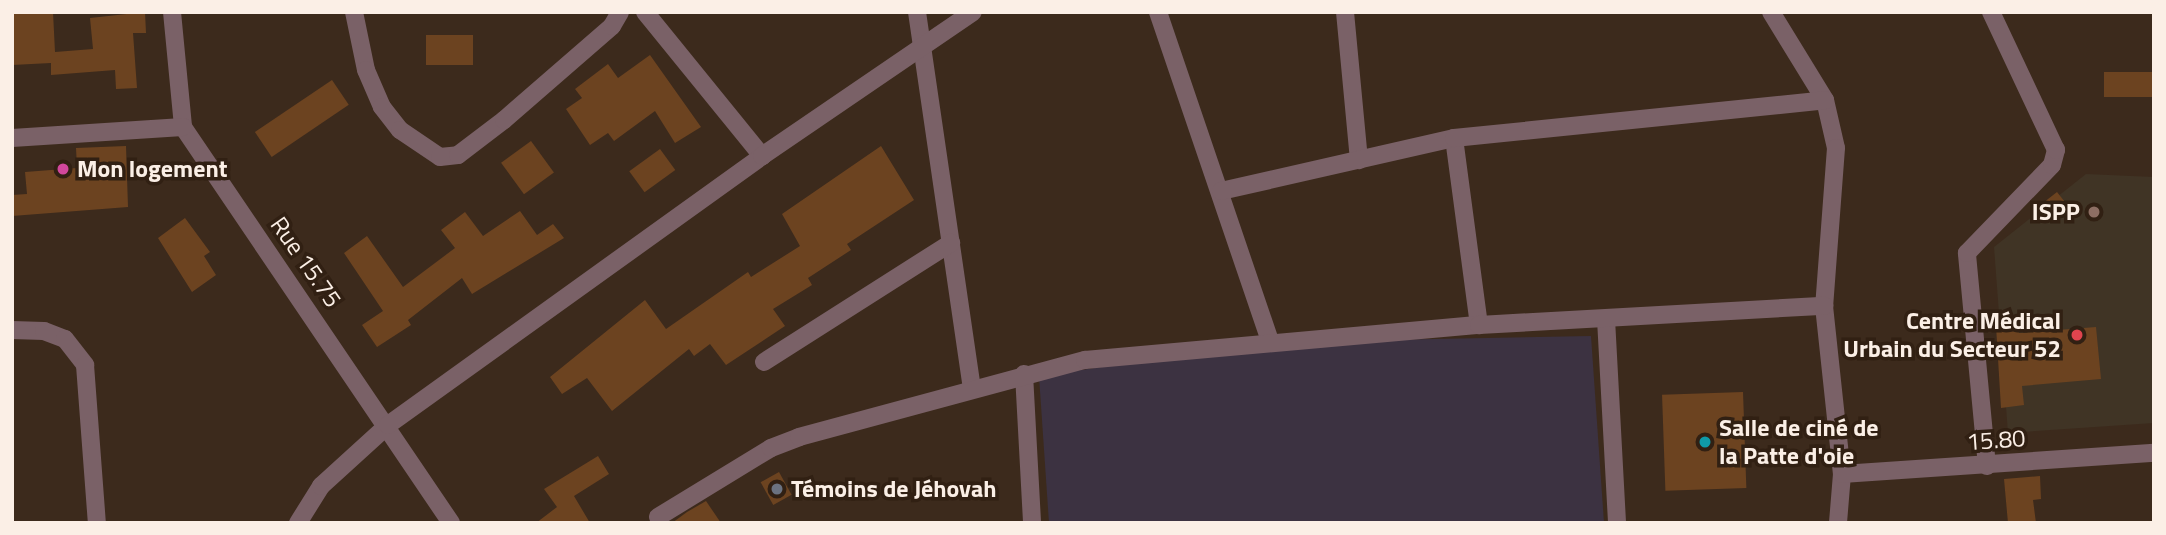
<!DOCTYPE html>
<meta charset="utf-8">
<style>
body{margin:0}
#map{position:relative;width:2166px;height:535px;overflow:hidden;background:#3c2a1c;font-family:"Titillium Web",sans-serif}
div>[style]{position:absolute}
.commercial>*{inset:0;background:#3c3241}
.medical>*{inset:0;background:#403425}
.building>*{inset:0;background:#6c4320;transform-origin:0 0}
.minor>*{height:18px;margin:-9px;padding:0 9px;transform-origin:9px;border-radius:9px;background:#7a6167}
.dots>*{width:19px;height:19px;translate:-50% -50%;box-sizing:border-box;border:4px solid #312013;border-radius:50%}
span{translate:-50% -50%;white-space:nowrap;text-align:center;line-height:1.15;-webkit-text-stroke:7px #312013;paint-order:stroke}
.poi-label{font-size:24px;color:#fbefe6;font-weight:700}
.left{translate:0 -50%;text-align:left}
.right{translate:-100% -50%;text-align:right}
.street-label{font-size:24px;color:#fbefe6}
.frame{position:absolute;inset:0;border:14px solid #fbefe6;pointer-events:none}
</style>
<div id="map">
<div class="commercial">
<div style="clip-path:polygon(1591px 336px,1604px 523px,1049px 523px,1039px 376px,1277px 342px)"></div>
</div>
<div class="medical">
<div style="clip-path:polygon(2086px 174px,2154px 177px,2154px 423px,2008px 433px,1994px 247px)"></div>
</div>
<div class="building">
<div style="clip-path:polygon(13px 12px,53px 12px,55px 52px,93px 49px,90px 18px,145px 12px,146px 33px,133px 33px,137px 88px,116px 89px,115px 70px,51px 75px,51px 63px,12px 65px)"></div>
<div style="left:473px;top:35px;width:30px;height:47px;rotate:90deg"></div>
<div style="clip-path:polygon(650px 55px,701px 127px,675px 143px,655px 111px,614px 141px,608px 133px,590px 145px,566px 109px,582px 98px,575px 89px,608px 64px,618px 78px)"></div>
<div style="left:2154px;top:72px;width:25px;height:50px;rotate:90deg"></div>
<div style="left:332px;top:80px;width:30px;height:93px;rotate:56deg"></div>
<div style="left:531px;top:141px;width:39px;height:37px;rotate:54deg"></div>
<div style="clip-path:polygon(126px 146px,128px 207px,12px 216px,12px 195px,27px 194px,25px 172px,77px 168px,76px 148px)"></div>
<div style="clip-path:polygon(881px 146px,914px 200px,847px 244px,851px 250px,808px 278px,812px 285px,773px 309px,785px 326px,726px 365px,710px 344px,694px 356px,689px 349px,612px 411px,587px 378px,562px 394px,550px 377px,645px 300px,666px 329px,748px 272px,751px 277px,800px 246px,782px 214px)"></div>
<div style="left:660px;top:149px;width:26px;height:38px;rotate:54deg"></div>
<div style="left:2057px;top:192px;width:16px;height:17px;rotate:52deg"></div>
<div style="clip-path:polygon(520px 211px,537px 235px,553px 224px,564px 238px,472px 294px,462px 278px,408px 320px,411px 325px,377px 347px,362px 325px,383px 311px,344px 253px,367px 236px,403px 287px,455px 248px,441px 230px,465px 212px,483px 236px)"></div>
<div style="clip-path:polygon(185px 218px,210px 252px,204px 256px,216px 275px,192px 292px,158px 238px)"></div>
<div style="clip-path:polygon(2018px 323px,2019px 333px,2096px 327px,2101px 379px,2022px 386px,2024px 405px,2001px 408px,1996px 326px)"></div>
<div style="left:1743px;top:392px;width:96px;height:81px;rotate:88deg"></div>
<div style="clip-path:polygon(598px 456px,609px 474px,574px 496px,590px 523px,536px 523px,557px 507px,544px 489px)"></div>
<div style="left:779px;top:472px;width:26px;height:21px;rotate:61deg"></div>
<div style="clip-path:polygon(2040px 476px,2041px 499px,2033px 500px,2036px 523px,2008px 523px,2004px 479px)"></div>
<div style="clip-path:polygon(706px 501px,721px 523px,672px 523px,687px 512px)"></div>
</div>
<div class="minor">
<div style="left:172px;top:12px;width:116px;rotate:84.5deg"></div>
<div style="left:183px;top:127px;width:478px;rotate:55.9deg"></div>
<div style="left:354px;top:12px;width:59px;rotate:78.3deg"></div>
<div style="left:366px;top:70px;width:40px;rotate:66.6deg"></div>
<div style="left:382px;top:107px;width:29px;rotate:52deg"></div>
<div style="left:400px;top:130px;width:48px;rotate:34deg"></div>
<div style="left:440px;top:157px;width:18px;rotate:-6deg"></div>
<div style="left:458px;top:155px;width:58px;rotate:-37.3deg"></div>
<div style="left:504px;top:120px;width:143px;rotate:-41deg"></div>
<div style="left:612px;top:26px;width:16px;rotate:-60deg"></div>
<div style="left:645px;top:12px;width:186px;rotate:50.9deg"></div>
<div style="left:917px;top:12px;width:381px;rotate:81.7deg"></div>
<div style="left:1158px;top:12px;width:348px;rotate:71.2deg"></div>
<div style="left:1345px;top:12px;width:149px;rotate:84.6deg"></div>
<div style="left:1771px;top:12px;width:103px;rotate:58.5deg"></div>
<div style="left:1825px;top:100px;width:49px;rotate:77.1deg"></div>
<div style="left:1836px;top:148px;width:158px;rotate:94.3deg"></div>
<div style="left:1824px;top:306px;width:169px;rotate:83.9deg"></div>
<div style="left:1842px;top:474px;width:49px;rotate:94.7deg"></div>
<div style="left:12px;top:138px;width:171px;rotate:-3.7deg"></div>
<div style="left:1454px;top:138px;width:189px;rotate:82.4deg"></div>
<div style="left:1221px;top:191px;width:239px;rotate:-12.8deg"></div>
<div style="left:1454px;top:138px;width:373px;rotate:-5.8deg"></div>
<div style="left:1606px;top:319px;width:204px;rotate:86.9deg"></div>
<div style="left:12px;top:330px;width:32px;rotate:2deg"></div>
<div style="left:44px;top:331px;width:22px;rotate:21deg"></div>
<div style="left:65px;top:339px;width:33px;rotate:52deg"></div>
<div style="left:85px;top:365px;width:158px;rotate:85.7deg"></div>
<div style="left:764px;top:362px;width:222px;rotate:-32.5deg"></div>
<div style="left:1024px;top:374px;width:149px;rotate:86.9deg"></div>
<div style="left:1987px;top:466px;width:214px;rotate:-95.4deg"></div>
<div style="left:1967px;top:253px;width:122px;rotate:-46deg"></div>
<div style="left:2052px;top:165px;width:16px;rotate:-75deg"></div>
<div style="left:2056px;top:150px;width:153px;rotate:-115.2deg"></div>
<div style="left:1842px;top:474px;width:313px;rotate:-3.9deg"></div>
<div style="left:658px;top:517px;width:132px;rotate:-31.4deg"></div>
<div style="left:771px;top:448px;width:30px;rotate:-21deg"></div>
<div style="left:799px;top:437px;width:296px;rotate:-15.1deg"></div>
<div style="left:1085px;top:360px;width:396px;rotate:-5.1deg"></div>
<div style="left:1479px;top:325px;width:346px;rotate:-3.2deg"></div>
<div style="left:298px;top:523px;width:44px;rotate:-58.1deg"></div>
<div style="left:321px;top:486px;width:91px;rotate:-42.3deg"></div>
<div style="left:388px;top:425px;width:461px;rotate:-35.7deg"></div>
<div style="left:762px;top:156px;width:255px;rotate:-34.3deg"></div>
</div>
<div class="dots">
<div style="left:63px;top:169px;background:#d1479c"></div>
<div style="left:2094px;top:212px;background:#8d6e63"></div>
<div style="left:2077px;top:335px;background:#e0444e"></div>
<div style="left:1705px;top:442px;background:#0f9aa8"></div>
<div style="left:777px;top:489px;background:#6b7280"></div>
</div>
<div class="poi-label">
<span class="left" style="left:77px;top:169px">Mon logement</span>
<span class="right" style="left:2080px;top:212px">ISPP</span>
<span class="right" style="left:2061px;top:335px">Centre Médical<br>Urbain du Secteur 52</span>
<span class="left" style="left:1719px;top:442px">Salle de ciné de<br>la Patte d'oie</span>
<span class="left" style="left:791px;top:489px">Témoins de Jéhovah</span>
</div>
<div class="street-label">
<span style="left:306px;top:262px;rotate:55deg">Rue 15.75</span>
<span style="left:1996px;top:440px;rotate:-4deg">15.80</span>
</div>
<div class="frame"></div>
</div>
